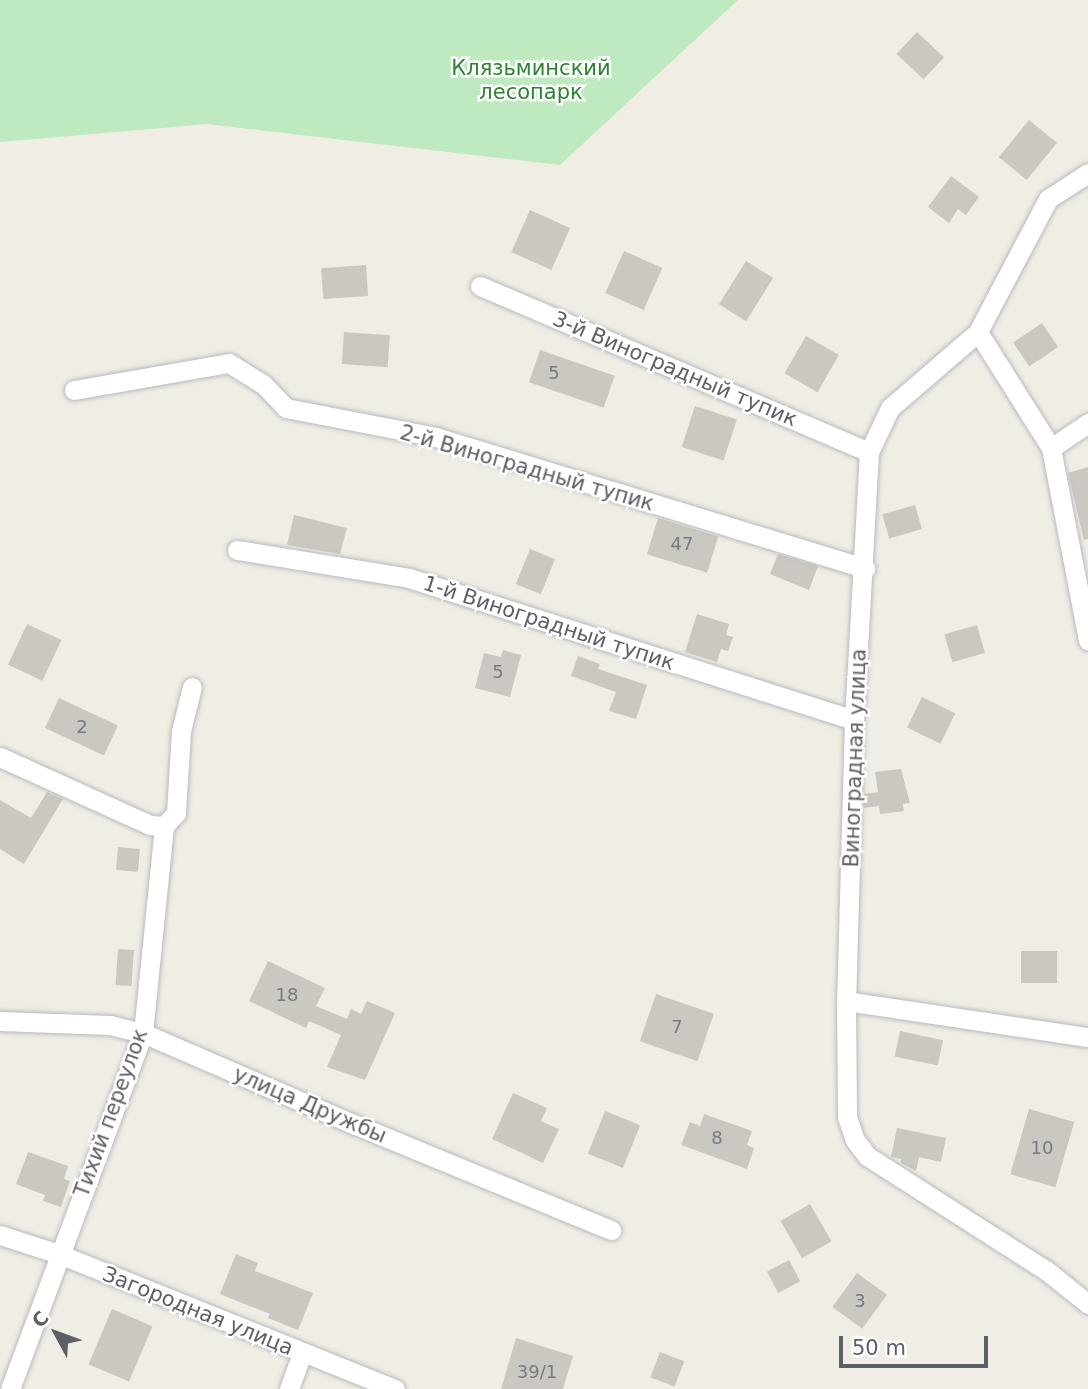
<!DOCTYPE html>
<meta charset="utf-8">
<style>
body{margin:0}
#map{position:relative;width:1088px;height:1389px;overflow:hidden;background:#f0ede4;font-family:"DejaVu Sans",sans-serif}
div>[style]{position:absolute}
.green>*{inset:0;background:#bfe9bf}
.building>*{inset:0;background:#cbc8c1;transform-origin:0 0}
.roads{filter:drop-shadow(0 0 2px #b7babf) drop-shadow(0 0 2px #b7babf)}
.minor>*{height:19px;margin:-9.5px;padding:0 9.5px;transform-origin:9.5px;border-radius:9.5px;background:#fff}
span{translate:-50% -50%;white-space:nowrap;text-align:center;line-height:1.15;-webkit-text-stroke:5px #fff;paint-order:stroke}
.number-label{font-size:18px;color:#787a7d}
.number-label span{-webkit-text-stroke-width:0}
.park-label{font-size:21px;color:#2e8233}
.street-label{font-size:21px;color:#5c6066}
.north{position:absolute;left:21px;top:1298px;width:70px;height:70px;-webkit-text-stroke:5px #fff;paint-order:stroke;rotate:311deg;font-size:19px;font-weight:700;line-height:28px;text-align:center;color:#5c6066}
.north::after{content:'';display:block;margin:auto;width:24px;height:32px;background:#5c6066;clip-path:polygon(50% 0,100% 100%,50% 72%,0 100%)}
.scale{position:absolute;left:839px;top:1336px;width:149px;height:32px;box-sizing:border-box;border:4px solid #5c6066;border-top:0;padding-left:9px;font-size:21px;line-height:24px;white-space:nowrap;color:#5c6066;-webkit-text-stroke:5px #fff;paint-order:stroke}
</style>
<div id="map">
<div class="green">
<div style="clip-path:polygon(0 0,738px 0,560px 165px,207px 124px,0 142px)"></div>
</div>
<div class="building">
<div style="left:917px;top:32px;width:37px;height:30px;rotate:43deg"></div>
<div style="left:1029px;top:120px;width:36px;height:48px;rotate:39deg"></div>
<div style="clip-path:polygon(951px 176px,979px 197px,966px 215px,958px 209px,949px 223px,928px 207px)"></div>
<div style="left:530px;top:210px;width:44px;height:46px;rotate:24deg"></div>
<div style="left:624px;top:251px;width:42px;height:46px;rotate:24deg"></div>
<div style="left:746px;top:261px;width:32px;height:51px;rotate:32deg"></div>
<div style="left:366px;top:265px;width:31px;height:45px;rotate:86deg"></div>
<div style="left:1042px;top:323px;width:29px;height:35px;rotate:56deg"></div>
<div style="left:344px;top:332px;width:46px;height:32px;rotate:4deg"></div>
<div style="left:806px;top:336px;width:38px;height:43px;rotate:30deg"></div>
<div style="left:540px;top:350px;width:79px;height:34px;rotate:19deg"></div>
<div style="left:695px;top:406px;width:44px;height:43px;rotate:18deg"></div>
<div style="clip-path:polygon(1088px 467px,1088px 539px,1084px 540px,1068px 473px)"></div>
<div style="left:915px;top:505px;width:25px;height:34px;rotate:74deg"></div>
<div style="clip-path:polygon(294px 515px,347px 528px,340px 554px,287px 545px)"></div>
<div style="left:658px;top:518px;width:63px;height:38px;rotate:17deg"></div>
<div style="left:530px;top:549px;width:27px;height:38px;rotate:22deg"></div>
<div style="clip-path:polygon(778px 554px,818px 566px,809px 590px,770px 574px)"></div>
<div style="clip-path:polygon(697px 614px,729px 624px,726px 635px,733px 637px,728px 651px,721px 649px,717px 662px,685px 652px)"></div>
<div style="left:27px;top:624px;width:38px;height:45px;rotate:25deg"></div>
<div style="left:977px;top:625px;width:29px;height:34px;rotate:74deg"></div>
<div style="clip-path:polygon(503px 650px,521px 655px,510px 697px,475px 688px,484px 653px,501px 657px)"></div>
<div style="clip-path:polygon(578px 656px,600px 664px,598px 669px,647px 685px,636px 719px,609px 711px,616px 692px,571px 676px)"></div>
<div style="left:922px;top:697px;width:37px;height:34px;rotate:26deg"></div>
<div style="left:59px;top:698px;width:65px;height:33px;rotate:25deg"></div>
<div style="clip-path:polygon(901px 769px,910px 803px,903px 804px,904px 811px,880px 814px,879px 806px,864px 808px,864px 794px,878px 792px,875px 772px)"></div>
<div style="clip-path:polygon(47px 792px,63px 799px,24px 864px,0 849px,0 800px,31px 818px)"></div>
<div style="left:118px;top:847px;width:22px;height:23px;rotate:5deg"></div>
<div style="left:118px;top:949px;width:16px;height:36px;rotate:4deg"></div>
<div style="left:1021px;top:951px;width:36px;height:32px"></div>
<div style="clip-path:polygon(268px 961px,325px 988px,316px 1006px,347px 1019px,351px 1009px,361px 1014px,367px 1001px,395px 1013px,365px 1080px,327px 1067px,341px 1035px,309px 1021px,306px 1028px,249px 1001px)"></div>
<div style="left:656px;top:994px;width:61px;height:50px;rotate:19deg"></div>
<div style="left:900px;top:1031px;width:44px;height:26px;rotate:12deg"></div>
<div style="clip-path:polygon(513px 1093px,547px 1108px,541px 1121px,559px 1129px,543px 1163px,492px 1139px)"></div>
<div style="left:1029px;top:1109px;width:47px;height:68px;rotate:16deg"></div>
<div style="left:605px;top:1111px;width:38px;height:46px;rotate:22deg"></div>
<div style="clip-path:polygon(704px 1114px,752px 1131px,747px 1145px,754px 1148px,747px 1169px,681px 1145px,690px 1122px,700px 1126px)"></div>
<div style="clip-path:polygon(897px 1128px,946px 1138px,941px 1162px,919px 1157px,916px 1171px,901px 1163px,901px 1159px,891px 1157px)"></div>
<div style="clip-path:polygon(28px 1152px,68px 1166px,64px 1179px,70px 1181px,61px 1207px,43px 1201px,45px 1195px,16px 1184px)"></div>
<div style="left:810px;top:1204px;width:43px;height:34px;rotate:60deg"></div>
<div style="clip-path:polygon(236px 1254px,258px 1263px,255px 1271px,313px 1293px,298px 1330px,268px 1318px,270px 1314px,220px 1294px)"></div>
<div style="left:789px;top:1260px;width:24px;height:25px;rotate:62deg"></div>
<div style="left:857px;top:1273px;width:37px;height:42px;rotate:36deg"></div>
<div style="left:112px;top:1309px;width:44px;height:60px;rotate:23deg"></div>
<div style="clip-path:polygon(516px 1338px,573px 1356px,563px 1389px,501px 1389px)"></div>
<div style="left:660px;top:1352px;width:26px;height:27px;rotate:21deg"></div>
</div>
<div class="roads">
<div class="minor">
<div style="left:1088px;top:173px;width:48px;rotate:147deg"></div>
<div style="left:1048px;top:199px;width:150px;rotate:117.8deg"></div>
<div style="left:978px;top:332px;width:116px;rotate:139.2deg"></div>
<div style="left:890px;top:408px;width:49px;rotate:115.5deg"></div>
<div style="left:869px;top:452px;width:268px;rotate:93.2deg"></div>
<div style="left:854px;top:720px;width:281px;rotate:91.6deg"></div>
<div style="left:846px;top:1001px;width:116px;rotate:89.5deg"></div>
<div style="left:847px;top:1117px;width:24px;rotate:71deg"></div>
<div style="left:855px;top:1140px;width:20px;rotate:53deg"></div>
<div style="left:867px;top:1156px;width:214px;rotate:32.6deg"></div>
<div style="left:1047px;top:1271px;width:53px;rotate:38.8deg"></div>
<div style="left:480px;top:286px;width:423px;rotate:23.1deg"></div>
<div style="left:978px;top:332px;width:137px;rotate:57.8deg"></div>
<div style="left:1051px;top:448px;width:196px;rotate:79.1deg"></div>
<div style="left:74px;top:390px;width:157px;rotate:-9.9deg"></div>
<div style="left:229px;top:363px;width:40px;rotate:32deg"></div>
<div style="left:263px;top:384px;width:33px;rotate:46deg"></div>
<div style="left:286px;top:408px;width:153px;rotate:10.9deg"></div>
<div style="left:436px;top:437px;width:449px;rotate:17deg"></div>
<div style="left:1051px;top:448px;width:45px;rotate:-34deg"></div>
<div style="left:237px;top:550px;width:174px;rotate:9.2deg"></div>
<div style="left:409px;top:578px;width:467px;rotate:17.7deg"></div>
<div style="left:0;top:757px;width:165px;rotate:24.4deg"></div>
<div style="left:150px;top:825px;width:14px;rotate:4deg"></div>
<div style="left:164px;top:826px;width:18px;rotate:-47deg"></div>
<div style="left:176px;top:813px;width:82px;rotate:-86.5deg"></div>
<div style="left:181px;top:731px;width:45px;rotate:-76deg"></div>
<div style="left:846px;top:1001px;width:245px;rotate:8.5deg"></div>
<div style="left:0;top:1021px;width:110px;rotate:2.1deg"></div>
<div style="left:110px;top:1025px;width:34px;rotate:14deg"></div>
<div style="left:143px;top:1033px;width:232px;rotate:23.4deg"></div>
<div style="left:356px;top:1125px;width:276px;rotate:22.4deg"></div>
<div style="left:0;top:1235px;width:62px;rotate:17.9deg"></div>
<div style="left:59px;top:1254px;width:362px;rotate:21.9deg"></div>
<div style="left:10px;top:1389px;width:380px;rotate:-69.5deg"></div>
<div style="left:143px;top:1033px;width:208px;rotate:-84.2deg"></div>
<div style="left:289px;top:1389px;width:38px;rotate:-70deg"></div>
</div>
</div>
<div class="number-label">
<span style="left:554px;top:373px">5</span>
<span style="left:682px;top:544px">47</span>
<span style="left:498px;top:672px">5</span>
<span style="left:82px;top:727px">2</span>
<span style="left:287px;top:995px">18</span>
<span style="left:677px;top:1027px">7</span>
<span style="left:717px;top:1138px">8</span>
<span style="left:1042px;top:1148px">10</span>
<span style="left:860px;top:1301px">3</span>
<span style="left:537px;top:1372px">39/1</span>
</div>
<div class="park-label">
<span style="left:531px;top:80px">Клязьминский<br>лесопарк</span>
</div>
<div class="street-label">
<span style="left:675px;top:369px;rotate:23deg">3-й Виноградный тупик</span>
<span style="left:527px;top:468px;rotate:16deg">2-й Виноградный тупик</span>
<span style="left:549px;top:623px;rotate:18deg">1-й Виноградный тупик</span>
<span style="left:855px;top:758px;rotate:-88deg">Виноградная улица</span>
<span style="left:310px;top:1105px;rotate:23deg">улица Дружбы</span>
<span style="left:111px;top:1113px;rotate:-70deg">Тихий переулок</span>
<span style="left:198px;top:1311px;rotate:22deg">Загородная улица</span>
</div>
<div class="north">С</div>
<div class="scale">50 m</div>
</div>
